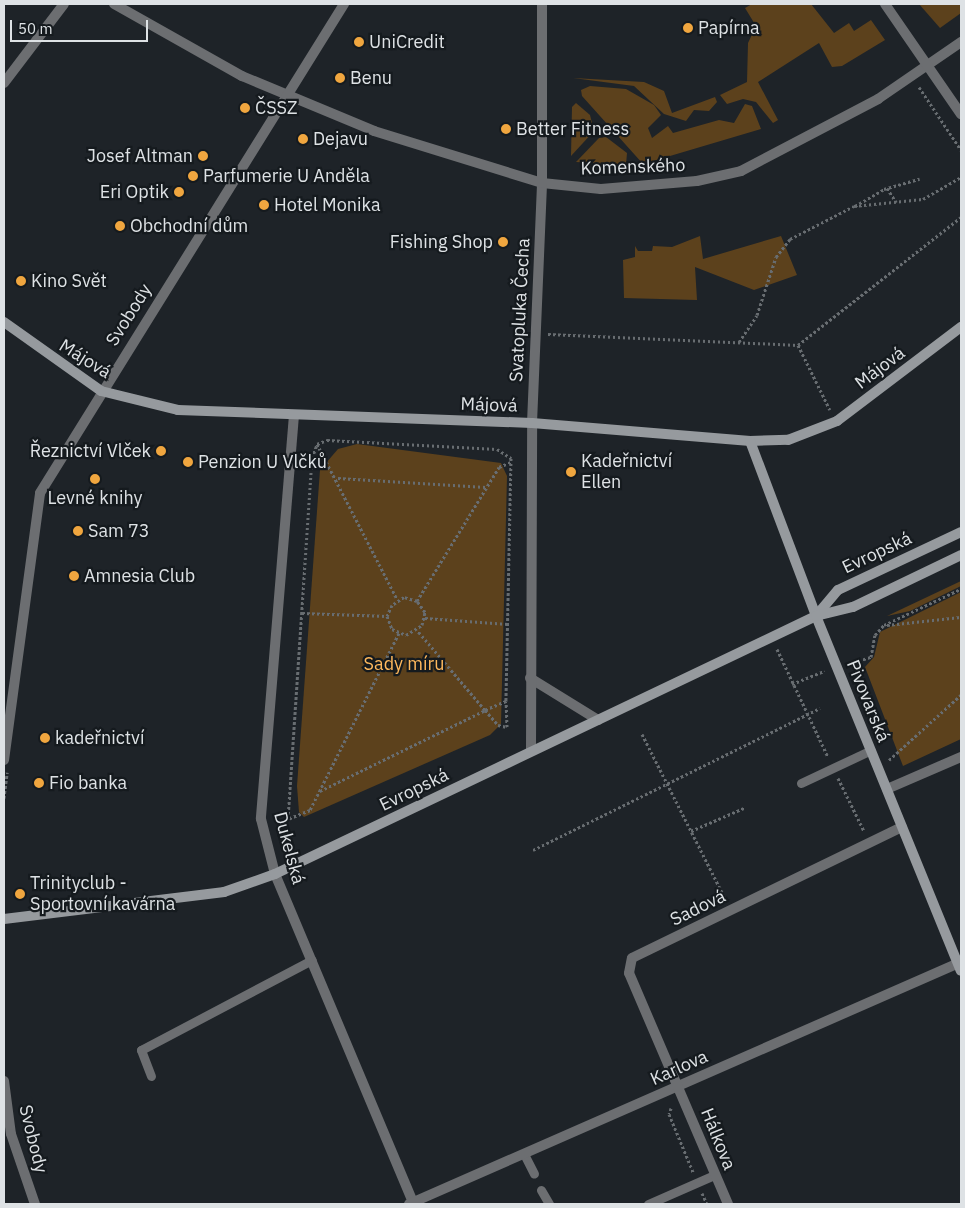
<!DOCTYPE html>
<meta charset="utf-8">
<style>
body{margin:0}
#map{position:relative;width:965px;height:1208px;overflow:hidden;background:#1e2328;font-family:"IBM Plex Sans",sans-serif}
div>[style]{position:absolute}
.green>*{inset:0;background:#5c411c}
.path>*{height:3px;margin-top:-1.5px;transform-origin:0;background:repeating-linear-gradient(90deg,#686d71 0 2.5px,transparent 0 5px)}
.lane>*{height:9px;margin:-4.5px;padding:0 4.5px;transform-origin:4.5px;border-radius:4.5px;background:#6c6e71}
.street>*{height:10px;margin:-5px;padding:0 5px;transform-origin:5px;border-radius:5px;background:#6c6e71}
.secondary>*{height:10px;margin:-5px;padding:0 5px;transform-origin:5px;border-radius:5px;background:#969a9e}
.dots>*{width:14px;height:14px;translate:-50% -50%;box-sizing:border-box;border:2px solid #151a1e;border-radius:50%}
span{translate:-50% -50%;white-space:nowrap;text-align:center;line-height:1.15;-webkit-text-stroke:4.5px #151a1e;paint-order:stroke}
.poi-label{font-size:18px;color:#dee2e5}
.left{translate:0 -50%;text-align:left}
.right{translate:-100% -50%;text-align:right}
.street-label{font-size:18px;color:#dee2e5}
.park-label{font-size:18px;color:#ffb95d}
.frame{position:absolute;inset:0;border:5px solid #dee2e5;pointer-events:none}
.scale{position:absolute;left:10px;top:20px;width:138px;height:22px;box-sizing:border-box;border:2px solid #dee2e5;border-top:0;padding-left:6px;font-size:15px;line-height:18px;white-space:nowrap;color:#dee2e5;-webkit-text-stroke:4px #151a1e;paint-order:stroke}
</style>
<div id="map">
<div class="green">
<div style="clip-path:polygon(752px 4px,811px 4px,834px 33px,849px 23px,854px 31px,871px 20px,885px 40px,842px 66px,832px 67px,819px 43px,758px 82px,778px 120px,773px 123px,756px 102px,743px 99px,727px 104px,720px 95px,747px 82px,748px 43px,756px 26px,745px 8px)"></div>
<div style="clip-path:polygon(919px 4px,961px 4px,961px 13px,940px 28px)"></div>
<div style="clip-path:polygon(573px 78px,644px 82px,664px 91px,672px 113px,715px 97px,717px 102px,709px 111px,694px 110px,686px 121px,664px 114px,634px 86px)"></div>
<div style="clip-path:polygon(590px 86px,626px 89px,654px 105px,661px 115px,648px 128px,652px 138px,668px 126px,673px 133px,719px 120px,734px 123px,745px 104px,752px 106px,761px 129px,643px 164px,582px 96px,581px 90px)"></div>
<div style="clip-path:polygon(576px 103px,590px 115px,594px 131px,571px 156px,572px 107px)"></div>
<div style="clip-path:polygon(606px 137px,627px 153px,626px 165px,576px 162px,599px 138px)"></div>
<div style="clip-path:polygon(700px 236px,703px 259px,781px 236px,797px 275px,754px 290px,695px 267px,697px 300px,624px 298px,623px 260px,635px 257px,635px 246px,638px 251px,652px 251px,653px 246px,672px 247px)"></div>
<div style="clip-path:polygon(357px 444px,501px 463px,507px 476px,501px 724px,490px 735px,304px 817px,299px 812px,297px 786px,320px 470px,338px 449px)"></div>
<div style="clip-path:polygon(961px 581px,961px 586px,910px 611px,887px 616px)"></div>
<div style="clip-path:polygon(961px 592px,961px 739px,903px 766px,865px 667px,874px 657px,880px 632px)"></div>
</div>
<div class="path">
<div style="left:919px;top:87px;width:76px;rotate:56.3deg"></div>
<div style="left:887px;top:188px;width:17px;rotate:57deg"></div>
<div style="left:855px;top:206px;width:34px;rotate:-30deg"></div>
<div style="left:884px;top:189px;width:37px;rotate:-16deg"></div>
<div style="left:548px;top:334px;width:250px;rotate:2.5deg"></div>
<div style="left:798px;top:345px;width:72px;rotate:63.8deg"></div>
<div style="left:739px;top:342px;width:32px;rotate:-56deg"></div>
<div style="left:757px;top:315px;width:61px;rotate:-71.9deg"></div>
<div style="left:776px;top:257px;width:23px;rotate:-52deg"></div>
<div style="left:790px;top:239px;width:72px;rotate:-27.3deg"></div>
<div style="left:854px;top:206px;width:69px;rotate:-5.8deg"></div>
<div style="left:923px;top:199px;width:44px;rotate:-30.1deg"></div>
<div style="left:798px;top:345px;width:207px;rotate:-38.1deg"></div>
<div style="left:317px;top:444px;width:174px;rotate:62.7deg"></div>
<div style="left:338px;top:478px;width:148px;rotate:3.5deg"></div>
<div style="left:417px;top:601px;width:14px;rotate:-163deg"></div>
<div style="left:404px;top:597px;width:14px;rotate:146deg"></div>
<div style="left:392px;top:605px;width:12px;rotate:114deg"></div>
<div style="left:387px;top:616px;width:14px;rotate:69deg"></div>
<div style="left:392px;top:629px;width:15px;rotate:23deg"></div>
<div style="left:406px;top:635px;width:19px;rotate:-32deg"></div>
<div style="left:422px;top:625px;width:13px;rotate:-77deg"></div>
<div style="left:425px;top:612px;width:14px;rotate:-126deg"></div>
<div style="left:417px;top:601px;width:157px;rotate:-58.5deg"></div>
<div style="left:499px;top:467px;width:13px;rotate:-23deg"></div>
<div style="left:302px;top:613px;width:85px;rotate:2deg"></div>
<div style="left:425px;top:618px;width:83px;rotate:4.1deg"></div>
<div style="left:887px;top:625px;width:74px;rotate:-6.2deg"></div>
<div style="left:399px;top:633px;width:198px;rotate:116.7deg"></div>
<div style="left:310px;top:810px;width:24px;rotate:158deg"></div>
<div style="left:288px;top:819px;width:362px;rotate:-86.2deg"></div>
<div style="left:312px;top:458px;width:15px;rotate:-70deg"></div>
<div style="left:317px;top:444px;width:11px;rotate:-22deg"></div>
<div style="left:327px;top:440px;width:170px;rotate:3deg"></div>
<div style="left:497px;top:449px;width:17px;rotate:33deg"></div>
<div style="left:511px;top:458px;width:243px;rotate:91.2deg"></div>
<div style="left:506px;top:701px;width:23px;rotate:157deg"></div>
<div style="left:485px;top:710px;width:105px;rotate:-130.4deg"></div>
<div style="left:777px;top:649px;width:119px;rotate:64.7deg"></div>
<div style="left:849px;top:664px;width:23px;rotate:-18deg"></div>
<div style="left:871px;top:657px;width:22px;rotate:-80deg"></div>
<div style="left:875px;top:635px;width:13px;rotate:-48deg"></div>
<div style="left:884px;top:625px;width:85px;rotate:-25.1deg"></div>
<div style="left:792px;top:684px;width:35px;rotate:-22deg"></div>
<div style="left:642px;top:734px;width:184px;rotate:63.2deg"></div>
<div style="left:889px;top:760px;width:97px;rotate:-42.1deg"></div>
<div style="left:838px;top:778px;width:59px;rotate:63.9deg"></div>
<div style="left:320px;top:791px;width:184px;rotate:-26.1deg"></div>
<div style="left:485px;top:710px;width:20px;rotate:49deg"></div>
<div style="left:498px;top:725px;width:9px;rotate:13deg"></div>
<div style="left:507px;top:727px;width:26px;rotate:-92deg"></div>
<div style="left:4px;top:798px;width:26px;rotate:-83deg"></div>
<div style="left:691px;top:831px;width:58px;rotate:-23.5deg"></div>
<div style="left:533px;top:850px;width:320px;rotate:-26.3deg"></div>
<div style="left:671px;top:1108px;width:6px;rotate:108deg"></div>
<div style="left:669px;top:1114px;width:63px;rotate:67.5deg"></div>
<div style="left:702px;top:1193px;width:12px;rotate:66deg"></div>
</div>
<div class="lane">
<div style="left:801px;top:783px;width:77px;rotate:-25.2deg"></div>
<div style="left:151px;top:1076px;width:28px;rotate:-111deg"></div>
<div style="left:141px;top:1050px;width:193px;rotate:-27.8deg"></div>
<div style="left:524px;top:1154px;width:22px;rotate:63deg"></div>
<div style="left:541px;top:1190px;width:16px;rotate:60deg"></div>
<div style="left:648px;top:1204px;width:72px;rotate:-23.7deg"></div>
</div>
<div class="street">
<div style="left:114px;top:4px;width:147px;rotate:29.4deg"></div>
<div style="left:242px;top:76px;width:143px;rotate:22.6deg"></div>
<div style="left:374px;top:131px;width:176px;rotate:17.2deg"></div>
<div style="left:542px;top:183px;width:59px;rotate:5.8deg"></div>
<div style="left:601px;top:189px;width:96px;rotate:-4.8deg"></div>
<div style="left:697px;top:181px;width:45px;rotate:-12.8deg"></div>
<div style="left:741px;top:171px;width:155px;rotate:-27.7deg"></div>
<div style="left:878px;top:99px;width:101px;rotate:-34.5deg"></div>
<div style="left:885px;top:4px;width:134px;rotate:55.4deg"></div>
<div style="left:4px;top:83px;width:99px;rotate:-52.8deg"></div>
<div style="left:294px;top:415px;width:405px;rotate:94.7deg"></div>
<div style="left:261px;top:819px;width:57px;rotate:75.7deg"></div>
<div style="left:275px;top:874px;width:358px;rotate:67.2deg"></div>
<div style="left:530px;top:678px;width:80px;rotate:31.7deg"></div>
<div style="left:531px;top:751px;width:328px;rotate:-89.8deg"></div>
<div style="left:532px;top:423px;width:240px;rotate:-87.6deg"></div>
<div style="left:542px;top:183px;width:179px;rotate:-90deg"></div>
<div style="left:4px;top:760px;width:269px;rotate:-82.3deg"></div>
<div style="left:40px;top:493px;width:576px;rotate:-58.13deg"></div>
<div style="left:887px;top:789px;width:81px;rotate:-23.4deg"></div>
<div style="left:4px;top:1081px;width:53px;rotate:82.5deg"></div>
<div style="left:11px;top:1134px;width:74px;rotate:71.1deg"></div>
<div style="left:409px;top:1204px;width:603px;rotate:-23.67deg"></div>
<div style="left:728px;top:1204px;width:251px;rotate:-113.2deg"></div>
<div style="left:629px;top:973px;width:15px;rotate:-79deg"></div>
<div style="left:632px;top:958px;width:300px;rotate:-25.9deg"></div>
</div>
<div class="secondary">
<div style="left:4px;top:322px;width:119px;rotate:35.4deg"></div>
<div style="left:101px;top:391px;width:79px;rotate:13.9deg"></div>
<div style="left:178px;top:410px;width:354px;rotate:2.1deg"></div>
<div style="left:532px;top:423px;width:219px;rotate:4.7deg"></div>
<div style="left:750px;top:441px;width:38px;rotate:-2deg"></div>
<div style="left:788px;top:440px;width:53px;rotate:-21.2deg"></div>
<div style="left:837px;top:421px;width:156px;rotate:-37.2deg"></div>
<div style="left:750px;top:441px;width:187px;rotate:69.3deg"></div>
<div style="left:816px;top:616px;width:383px;rotate:67.8deg"></div>
<div style="left:816px;top:616px;width:34px;rotate:-50deg"></div>
<div style="left:838px;top:590px;width:136px;rotate:-25.2deg"></div>
<div style="left:4px;top:919px;width:222px;rotate:-7deg"></div>
<div style="left:224px;top:892px;width:54px;rotate:-19.4deg"></div>
<div style="left:275px;top:874px;width:599px;rotate:-25.5deg"></div>
<div style="left:816px;top:616px;width:38px;rotate:-14deg"></div>
<div style="left:853px;top:607px;width:120px;rotate:-25.7deg"></div>
</div>
<div class="dots">
<div style="left:688px;top:28px;background:#f0a63f"></div>
<div style="left:359px;top:42px;background:#f0a63f"></div>
<div style="left:340px;top:78px;background:#f0a63f"></div>
<div style="left:245px;top:108px;background:#f0a63f"></div>
<div style="left:506px;top:129px;background:#f0a63f"></div>
<div style="left:303px;top:139px;background:#f0a63f"></div>
<div style="left:203px;top:156px;background:#f0a63f"></div>
<div style="left:193px;top:176px;background:#f0a63f"></div>
<div style="left:179px;top:192px;background:#f0a63f"></div>
<div style="left:264px;top:205px;background:#f0a63f"></div>
<div style="left:120px;top:226px;background:#f0a63f"></div>
<div style="left:503px;top:242px;background:#f0a63f"></div>
<div style="left:21px;top:281px;background:#f0a63f"></div>
<div style="left:161px;top:451px;background:#f0a63f"></div>
<div style="left:188px;top:462px;background:#f0a63f"></div>
<div style="left:571px;top:472px;background:#f0a63f"></div>
<div style="left:95px;top:479px;background:#f0a63f"></div>
<div style="left:78px;top:531px;background:#f0a63f"></div>
<div style="left:74px;top:576px;background:#f0a63f"></div>
<div style="left:45px;top:738px;background:#f0a63f"></div>
<div style="left:39px;top:783px;background:#f0a63f"></div>
<div style="left:20px;top:894px;background:#f0a63f"></div>
</div>
<div class="poi-label">
<span class="left" style="left:698px;top:28px">Papírna</span>
<span class="left" style="left:369px;top:42px">UniCredit</span>
<span class="left" style="left:350px;top:78px">Benu</span>
<span class="left" style="left:255px;top:108px">ČSSZ</span>
<span class="left" style="left:516px;top:129px">Better Fitness</span>
<span class="left" style="left:313px;top:139px">Dejavu</span>
<span class="right" style="left:193px;top:156px">Josef Altman</span>
<span class="left" style="left:203px;top:176px">Parfumerie U Anděla</span>
<span class="right" style="left:169px;top:192px">Eri Optik</span>
<span class="left" style="left:274px;top:205px">Hotel Monika</span>
<span class="left" style="left:130px;top:226px">Obchodní dům</span>
<span class="right" style="left:493px;top:242px">Fishing Shop</span>
<span class="left" style="left:31px;top:281px">Kino Svět</span>
<span class="right" style="left:151px;top:451px">Řeznictví Vlček</span>
<span class="left" style="left:198px;top:462px">Penzion U Vlčků</span>
<span class="left" style="left:581px;top:472px">Kadeřnictví<br>Ellen</span>
<span style="left:95px;top:498px">Levné knihy</span>
<span class="left" style="left:88px;top:531px">Sam 73</span>
<span class="left" style="left:84px;top:576px">Amnesia Club</span>
<span class="left" style="left:55px;top:738px">kadeřnictví</span>
<span class="left" style="left:49px;top:783px">Fio banka</span>
<span class="left" style="left:30px;top:894px">Trinityclub -<br>Sportovní kavárna</span>
</div>
<div class="street-label">
<span style="left:633px;top:167px;rotate:-2deg">Komenského</span>
<span style="left:520px;top:310px;rotate:-87deg">Svatopluka Čecha</span>
<span style="left:129px;top:315px;rotate:-58deg">Svobody</span>
<span style="left:85px;top:359px;rotate:32deg">Májová</span>
<span style="left:880px;top:368px;rotate:-37deg">Májová</span>
<span style="left:489px;top:405px;rotate:2deg">Májová</span>
<span style="left:877px;top:553px;rotate:-25deg">Evropská</span>
<span style="left:868px;top:701px;rotate:68deg">Pivovarská</span>
<span style="left:414px;top:790px;rotate:-26deg">Evropská</span>
<span style="left:289px;top:848px;rotate:75deg">Dukelská</span>
<span style="left:698px;top:908px;rotate:-26deg">Sadová</span>
<span style="left:679px;top:1068px;rotate:-24deg">Karlova</span>
<span style="left:33px;top:1139px;rotate:76deg">Svobody</span>
<span style="left:718px;top:1139px;rotate:68deg">Hálkova</span>
</div>
<div class="park-label">
<span style="left:404px;top:664px">Sady míru</span>
</div>
<div class="frame"></div>
<div class="scale">50 m</div>
</div>
